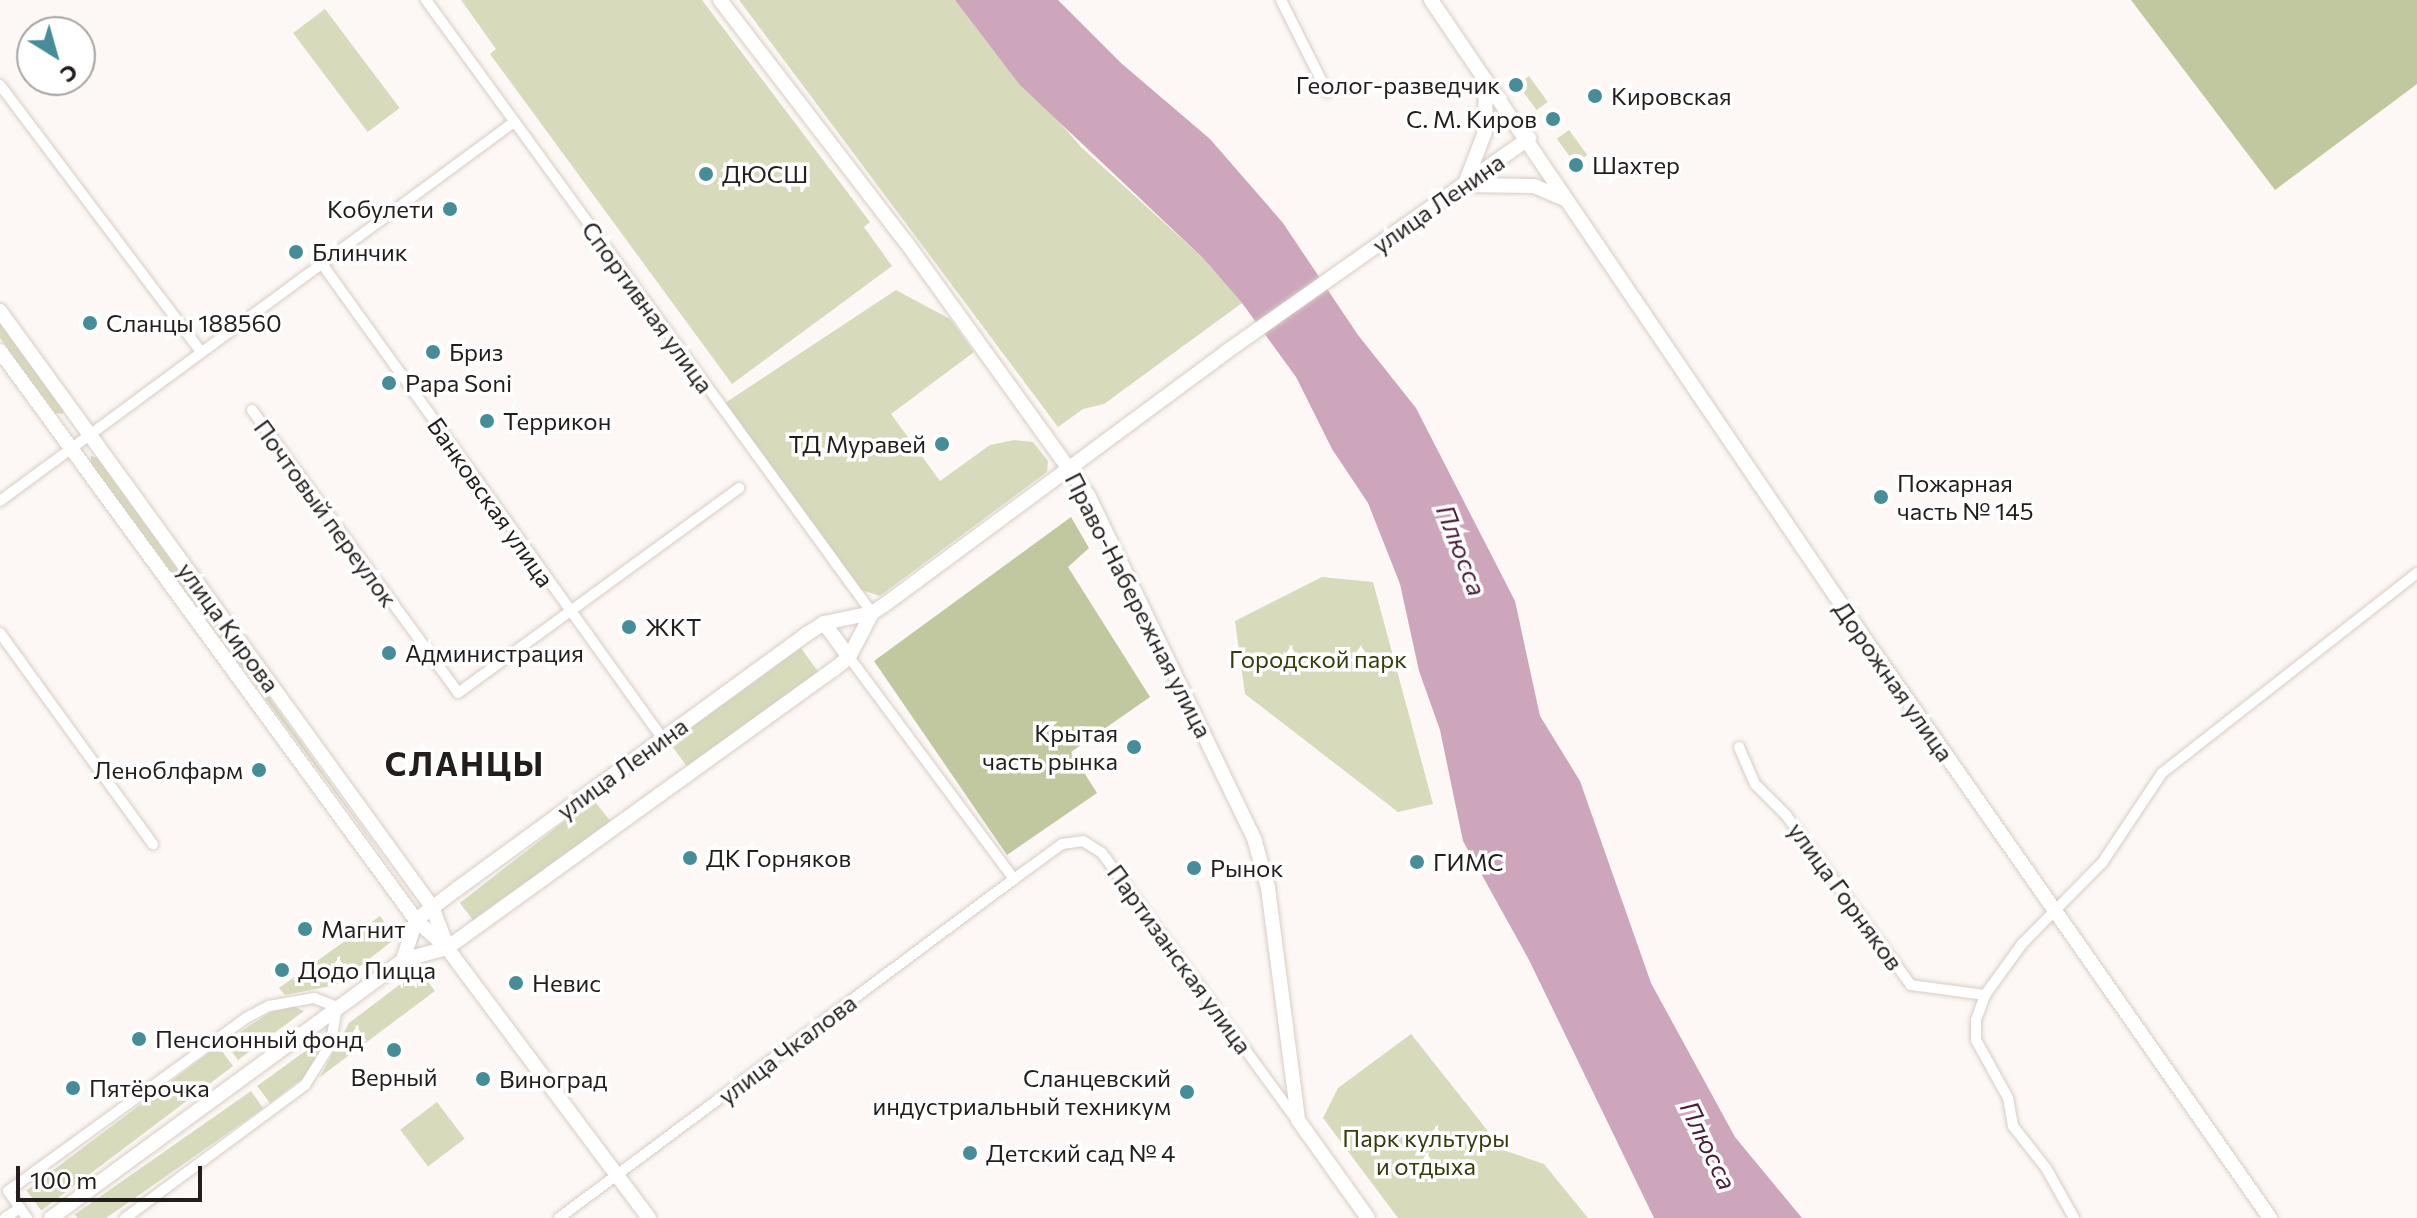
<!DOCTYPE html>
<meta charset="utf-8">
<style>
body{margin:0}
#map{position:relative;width:2417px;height:1218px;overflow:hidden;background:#fdf8f5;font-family:Commissioner,sans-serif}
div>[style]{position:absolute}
.green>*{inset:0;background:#d7dbbb;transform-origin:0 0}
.forest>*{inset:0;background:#c1c79f}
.water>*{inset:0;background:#cda6bc}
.roads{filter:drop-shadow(0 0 2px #d8ccc5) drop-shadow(0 0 2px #d8ccc5)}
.street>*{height:10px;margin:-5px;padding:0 5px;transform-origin:5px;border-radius:5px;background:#fff}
.secondary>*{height:14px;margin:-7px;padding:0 7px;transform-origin:7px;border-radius:7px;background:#fff}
.dots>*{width:22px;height:22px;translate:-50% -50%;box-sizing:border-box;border:4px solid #fff;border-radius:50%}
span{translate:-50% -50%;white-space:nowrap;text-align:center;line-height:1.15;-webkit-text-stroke:7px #fff;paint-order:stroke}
.poi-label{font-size:24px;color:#231e1c}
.right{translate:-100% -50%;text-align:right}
.left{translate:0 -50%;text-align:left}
.street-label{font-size:24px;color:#231e1c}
.park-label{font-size:24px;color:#383c0c}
.water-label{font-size:26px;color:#4d1c3b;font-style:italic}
.district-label{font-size:32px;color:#231e1c;font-weight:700;letter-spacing:2px}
.north{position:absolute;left:16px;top:16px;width:80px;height:80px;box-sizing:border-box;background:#fff;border:2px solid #a7a5a4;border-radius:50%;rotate:143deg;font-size:22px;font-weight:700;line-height:32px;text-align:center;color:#231e1c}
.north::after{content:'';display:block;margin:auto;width:28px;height:36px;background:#478c99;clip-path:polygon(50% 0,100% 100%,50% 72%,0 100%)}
.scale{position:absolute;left:16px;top:1166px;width:186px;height:36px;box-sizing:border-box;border:4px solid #231e1c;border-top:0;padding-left:10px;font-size:24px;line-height:28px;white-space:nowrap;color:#231e1c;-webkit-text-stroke:6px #fff;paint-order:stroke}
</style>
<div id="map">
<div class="green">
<div style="clip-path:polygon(461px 0,702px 0,870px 222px,864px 227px,892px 266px,732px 384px,490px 54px,496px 49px)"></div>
<div style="clip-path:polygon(739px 0,955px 0,1081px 147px,1203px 258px,1242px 303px,1104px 404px,1083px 409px,1058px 427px)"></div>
<div style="left:325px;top:9px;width:124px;height:40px;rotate:53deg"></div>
<div style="left:1529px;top:76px;width:32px;height:14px;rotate:54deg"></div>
<div style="left:1569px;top:130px;width:31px;height:15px;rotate:54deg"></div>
<div style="clip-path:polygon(896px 290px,950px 319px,974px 352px,891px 414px,940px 481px,990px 445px,1014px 440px,1033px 442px,1048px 461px,1047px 472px,880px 596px,861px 590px,725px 403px)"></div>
<div style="clip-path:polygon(0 321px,64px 411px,62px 414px,55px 413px,0 338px)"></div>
<div style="clip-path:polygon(91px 456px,98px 458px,389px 865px,91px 464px)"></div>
<div style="clip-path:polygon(1322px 577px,1373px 582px,1433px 804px,1398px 812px,1245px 694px,1235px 621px)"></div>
<div style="left:801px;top:648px;width:29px;height:162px;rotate:54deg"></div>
<div style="left:593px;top:799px;width:29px;height:169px;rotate:52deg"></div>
<div style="clip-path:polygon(380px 916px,396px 938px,336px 985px,285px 995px,279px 988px)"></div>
<div style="clip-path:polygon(419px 970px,435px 991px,320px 1077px,349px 1023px)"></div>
<div style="clip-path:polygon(293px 1006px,304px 1011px,238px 1060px,225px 1042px,269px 1013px)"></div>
<div style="clip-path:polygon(1411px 1034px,1503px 1150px,1544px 1164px,1588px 1218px,1398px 1218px,1323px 1118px,1338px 1088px)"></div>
<div style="clip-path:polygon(322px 1039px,317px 1060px,303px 1078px,270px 1103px,257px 1086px)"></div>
<div style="left:218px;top:1046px;width:25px;height:240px;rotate:53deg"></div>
<div style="left:251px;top:1091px;width:21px;height:215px;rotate:55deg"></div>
<div style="left:437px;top:1102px;width:46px;height:46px;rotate:53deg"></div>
</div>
<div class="forest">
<div style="clip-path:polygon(2131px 0,2417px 0,2417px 84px,2275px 190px)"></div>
<div style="clip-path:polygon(1071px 517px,1089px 548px,1068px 567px,1150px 697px,1071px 752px,1097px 793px,1007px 855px,874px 661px)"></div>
</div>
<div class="water">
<div style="clip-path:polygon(955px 0,1058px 0,1121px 63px,1210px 139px,1283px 223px,1358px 335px,1416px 408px,1515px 601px,1540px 716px,1580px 781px,1651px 983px,1735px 1137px,1802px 1218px,1654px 1218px,1529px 960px,1463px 841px,1440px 730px,1419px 671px,1400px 584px,1368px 503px,1332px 449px,1296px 377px,1242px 303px,1203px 258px,1020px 85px)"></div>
</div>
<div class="roads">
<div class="street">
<div style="left:426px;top:0;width:758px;rotate:53.96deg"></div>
<div style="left:1281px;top:0;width:103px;rotate:63.4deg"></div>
<div style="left:0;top:85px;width:334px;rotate:53deg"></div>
<div style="left:322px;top:264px;width:585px;rotate:54.33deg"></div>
<div style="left:252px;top:410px;width:350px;rotate:53.9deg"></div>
<div style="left:458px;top:693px;width:348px;rotate:-36.1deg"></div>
<div style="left:0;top:501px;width:639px;rotate:-36.4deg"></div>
<div style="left:0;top:633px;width:261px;rotate:54.1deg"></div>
<div style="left:849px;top:657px;width:277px;rotate:53.4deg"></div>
<div style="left:1014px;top:879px;width:59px;rotate:-36.1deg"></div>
<div style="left:1062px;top:844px;width:21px;rotate:-8deg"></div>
<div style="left:1083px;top:841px;width:22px;rotate:32deg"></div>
<div style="left:1102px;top:853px;width:329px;rotate:53.9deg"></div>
<div style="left:1739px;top:747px;width:40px;rotate:66.6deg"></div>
<div style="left:1755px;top:784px;width:44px;rotate:45deg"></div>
<div style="left:1786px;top:815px;width:211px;rotate:53.7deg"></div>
<div style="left:1911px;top:985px;width:75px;rotate:7.7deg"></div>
<div style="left:5px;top:1218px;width:18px;rotate:-34deg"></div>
<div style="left:27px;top:1218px;width:33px;rotate:-125deg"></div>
<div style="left:8px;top:1191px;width:294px;rotate:-36deg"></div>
<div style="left:246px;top:1018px;width:26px;rotate:-28deg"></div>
<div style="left:269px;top:1006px;width:46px;rotate:-10.1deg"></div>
<div style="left:314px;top:998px;width:25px;rotate:21deg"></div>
<div style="left:337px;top:1007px;width:39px;rotate:100deg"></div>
<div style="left:330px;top:1045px;width:47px;rotate:122deg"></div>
<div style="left:305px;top:1085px;width:224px;rotate:143.5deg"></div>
<div style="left:559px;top:1218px;width:567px;rotate:-36.69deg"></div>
<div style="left:2074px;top:1218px;width:57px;rotate:-119.2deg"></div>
<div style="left:2046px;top:1168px;width:53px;rotate:-128.2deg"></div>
<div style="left:2013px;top:1126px;width:28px;rotate:-100deg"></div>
<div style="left:2008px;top:1098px;width:66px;rotate:-118.9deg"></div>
<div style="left:1976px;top:1040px;width:20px;rotate:-90deg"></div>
<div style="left:1976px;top:1020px;width:27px;rotate:-70deg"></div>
<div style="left:1985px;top:995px;width:63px;rotate:-54deg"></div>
<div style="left:2022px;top:944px;width:114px;rotate:-45.4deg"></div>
<div style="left:2102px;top:863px;width:108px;rotate:-56.3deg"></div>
<div style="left:2162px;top:773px;width:324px;rotate:-38.1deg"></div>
</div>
<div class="secondary">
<div style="left:720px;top:0;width:305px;rotate:52.5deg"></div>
<div style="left:906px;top:242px;width:312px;rotate:54.3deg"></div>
<div style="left:1088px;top:495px;width:381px;rotate:64.2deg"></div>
<div style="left:1254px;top:838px;width:52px;rotate:74.4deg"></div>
<div style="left:1268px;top:888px;width:234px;rotate:82.6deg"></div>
<div style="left:1298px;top:1120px;width:120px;rotate:54.5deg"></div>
<div style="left:1431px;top:0;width:767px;rotate:55.83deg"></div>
<div style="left:1862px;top:635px;width:712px;rotate:55.01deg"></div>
<div style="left:1465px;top:184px;width:56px;rotate:-69deg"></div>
<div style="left:1485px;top:132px;width:51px;rotate:-88.9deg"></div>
<div style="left:1465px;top:185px;width:69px;rotate:0.8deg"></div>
<div style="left:1534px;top:186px;width:34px;rotate:23deg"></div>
<div style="left:0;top:311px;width:736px;rotate:54.06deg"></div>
<div style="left:432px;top:907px;width:40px;rotate:69deg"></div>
<div style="left:0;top:351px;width:705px;rotate:53.83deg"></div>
<div style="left:416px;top:920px;width:42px;rotate:42.1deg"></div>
<div style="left:447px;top:948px;width:337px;rotate:53.2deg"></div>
<div style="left:824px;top:623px;width:42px;rotate:53.7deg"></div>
<div style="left:403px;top:960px;width:42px;rotate:-72deg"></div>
<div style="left:416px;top:920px;width:51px;rotate:-37.1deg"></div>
<div style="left:457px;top:889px;width:431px;rotate:-36.1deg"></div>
<div style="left:805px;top:635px;width:22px;rotate:-32deg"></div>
<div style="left:824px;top:623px;width:49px;rotate:-11.8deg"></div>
<div style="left:872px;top:613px;width:18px;rotate:-34deg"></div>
<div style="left:887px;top:603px;width:422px;rotate:-36.5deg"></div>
<div style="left:1226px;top:352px;width:371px;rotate:-35.2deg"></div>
<div style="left:51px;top:1218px;width:436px;rotate:-36.2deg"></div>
<div style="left:403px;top:960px;width:46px;rotate:-15.3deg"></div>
<div style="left:447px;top:948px;width:476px;rotate:-35.8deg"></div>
<div style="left:833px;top:670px;width:21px;rotate:-39deg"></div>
<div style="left:849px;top:657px;width:50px;rotate:-62.4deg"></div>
</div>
</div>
<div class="dots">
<div style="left:1516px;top:85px;background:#478c99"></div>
<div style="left:1595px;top:96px;background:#478c99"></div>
<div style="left:1553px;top:119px;background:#478c99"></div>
<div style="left:1576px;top:165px;background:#478c99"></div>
<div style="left:706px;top:174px;background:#478c99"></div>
<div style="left:450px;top:209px;background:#478c99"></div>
<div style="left:296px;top:252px;background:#478c99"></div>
<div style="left:90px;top:323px;background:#478c99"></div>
<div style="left:433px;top:352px;background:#478c99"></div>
<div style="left:389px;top:383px;background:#478c99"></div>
<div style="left:487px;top:421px;background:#478c99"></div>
<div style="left:942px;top:444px;background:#478c99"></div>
<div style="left:1881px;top:497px;background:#478c99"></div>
<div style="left:629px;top:627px;background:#478c99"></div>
<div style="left:389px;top:653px;background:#478c99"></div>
<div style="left:1134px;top:747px;background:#478c99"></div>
<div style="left:259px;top:770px;background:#478c99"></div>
<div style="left:690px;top:858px;background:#478c99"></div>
<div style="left:1417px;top:862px;background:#478c99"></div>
<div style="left:1194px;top:868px;background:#478c99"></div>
<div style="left:305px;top:929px;background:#478c99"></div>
<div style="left:282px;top:970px;background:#478c99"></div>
<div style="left:516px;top:983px;background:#478c99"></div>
<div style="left:139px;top:1039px;background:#478c99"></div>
<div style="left:394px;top:1050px;background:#478c99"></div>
<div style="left:483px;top:1079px;background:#478c99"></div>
<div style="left:73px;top:1088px;background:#478c99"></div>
<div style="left:1187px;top:1092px;background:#478c99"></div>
<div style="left:970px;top:1153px;background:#478c99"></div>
</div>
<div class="poi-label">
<span class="right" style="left:1500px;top:85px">Геолог-разведчик</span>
<span class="left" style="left:1611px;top:96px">Кировская</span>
<span class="right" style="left:1537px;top:119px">С. М. Киров</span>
<span class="left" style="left:1592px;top:165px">Шахтер</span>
<span class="left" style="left:722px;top:174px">ДЮСШ</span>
<span class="right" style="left:434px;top:209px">Кобулети</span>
<span class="left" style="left:312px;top:252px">Блинчик</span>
<span class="left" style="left:106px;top:323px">Сланцы 188560</span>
<span class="left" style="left:449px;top:352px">Бриз</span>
<span class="left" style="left:405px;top:383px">Papa Soni</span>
<span class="left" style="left:503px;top:421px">Террикон</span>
<span class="right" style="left:926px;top:444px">ТД Муравей</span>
<span class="left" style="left:1897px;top:497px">Пожарная<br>часть № 145</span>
<span class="left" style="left:645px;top:627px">ЖКТ</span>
<span class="left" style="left:405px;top:653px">Администрация</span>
<span class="right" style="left:1118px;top:747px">Крытая<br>часть рынка</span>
<span class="right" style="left:243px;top:770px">Леноблфарм</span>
<span class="left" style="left:706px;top:858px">ДК Горняков</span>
<span class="left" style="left:1433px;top:862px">ГИМС</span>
<span class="left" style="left:1210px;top:868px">Рынок</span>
<span class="left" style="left:321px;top:929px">Магнит</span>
<span class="left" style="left:298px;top:970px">Додо Пицца</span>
<span class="left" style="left:532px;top:983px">Невис</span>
<span class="left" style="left:155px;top:1039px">Пенсионный фонд</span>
<span style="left:394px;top:1077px">Верный</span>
<span class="right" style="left:1171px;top:1092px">Сланцевский<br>индустриальный техникум</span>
<span class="left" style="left:499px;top:1079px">Виноград</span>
<span class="left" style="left:89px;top:1088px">Пятёрочка</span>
<span class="left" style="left:986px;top:1153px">Детский сад № 4</span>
</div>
<div class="street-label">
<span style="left:1438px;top:203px;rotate:-35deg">улица Ленина</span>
<span style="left:648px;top:307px;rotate:54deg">Спортивная улица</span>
<span style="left:491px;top:502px;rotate:55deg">Банковская улица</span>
<span style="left:326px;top:513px;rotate:54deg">Почтовый переулок</span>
<span style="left:1139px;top:605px;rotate:63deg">Право-Набережная улица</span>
<span style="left:229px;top:627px;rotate:54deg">улица Кирова</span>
<span style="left:1894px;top:681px;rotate:55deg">Дорожная улица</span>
<span style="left:622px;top:768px;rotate:-36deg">улица Ленина</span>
<span style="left:1846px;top:896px;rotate:54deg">улица Горняков</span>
<span style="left:1180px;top:959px;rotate:54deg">Партизанская улица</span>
<span style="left:787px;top:1049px;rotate:-37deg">улица Чкалова</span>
</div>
<div class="park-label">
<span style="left:1318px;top:659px">Городской парк</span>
<span style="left:1426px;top:1152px">Парк культуры<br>и отдыха</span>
</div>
<div class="water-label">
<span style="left:1462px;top:550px;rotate:69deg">Плюсса</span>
<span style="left:1709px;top:1145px;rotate:64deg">Плюсса</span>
</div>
<div class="district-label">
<span style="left:465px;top:763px">СЛАНЦЫ</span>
</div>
<div class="north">С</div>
<div class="scale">100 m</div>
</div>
